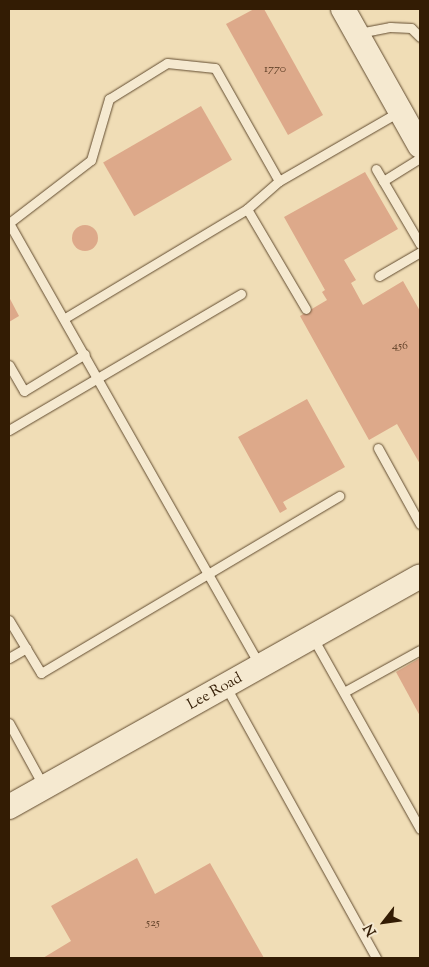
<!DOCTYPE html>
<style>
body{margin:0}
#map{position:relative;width:429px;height:967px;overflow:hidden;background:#f0ddb6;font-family:"Sorts Mill Goudy",serif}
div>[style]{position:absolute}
.building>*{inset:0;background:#dda98a;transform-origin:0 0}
.round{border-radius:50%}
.roads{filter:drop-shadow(0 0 1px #624c30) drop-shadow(0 0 1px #624c30)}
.service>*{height:9px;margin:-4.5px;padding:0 4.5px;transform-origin:4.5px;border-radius:4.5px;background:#f5e9d0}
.tertiary>*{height:24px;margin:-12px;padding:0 12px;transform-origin:12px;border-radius:12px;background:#f5e9d0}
span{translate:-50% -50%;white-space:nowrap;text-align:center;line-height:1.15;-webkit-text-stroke:4.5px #f5e9d0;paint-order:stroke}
.number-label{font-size:12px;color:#5e3f26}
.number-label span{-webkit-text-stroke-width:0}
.street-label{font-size:15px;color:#331c04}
.frame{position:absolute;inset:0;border:10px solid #331c04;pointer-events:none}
.north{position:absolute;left:359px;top:897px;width:50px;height:50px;-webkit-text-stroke:4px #f5e9d0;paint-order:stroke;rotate:240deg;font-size:14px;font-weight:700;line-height:20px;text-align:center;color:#331c04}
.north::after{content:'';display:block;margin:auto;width:18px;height:22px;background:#331c04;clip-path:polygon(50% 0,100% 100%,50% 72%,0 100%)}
</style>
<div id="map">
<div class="building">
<div style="clip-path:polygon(254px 9px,264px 9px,323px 115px,288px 135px,226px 24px)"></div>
<div style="left:201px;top:106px;width:62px;height:113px;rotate:60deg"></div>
<div style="clip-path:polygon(365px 172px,398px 229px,344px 260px,356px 280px,351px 283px,363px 305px,403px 281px,420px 311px,420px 464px,397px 424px,369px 440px,300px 316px,327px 300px,322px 292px,325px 290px,284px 217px)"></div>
<div class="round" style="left:72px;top:225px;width:26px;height:26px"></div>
<div style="clip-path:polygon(9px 297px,19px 316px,9px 322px)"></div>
<div style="clip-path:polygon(307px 399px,345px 467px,283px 502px,287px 509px,280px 513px,238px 437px)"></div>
<div style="clip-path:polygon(420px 658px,420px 716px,396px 672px)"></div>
<div style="clip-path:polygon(137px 858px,155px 894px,210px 863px,264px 958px,43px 958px,71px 941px,51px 906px)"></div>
</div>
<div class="roads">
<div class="service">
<div style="left:359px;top:33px;width:32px;rotate:-11deg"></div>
<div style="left:390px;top:27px;width:21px;rotate:3deg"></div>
<div style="left:411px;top:28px;width:13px;rotate:45deg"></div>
<div style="left:376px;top:169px;width:87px;rotate:59.6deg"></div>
<div style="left:383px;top:181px;width:44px;rotate:-31.9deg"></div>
<div style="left:247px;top:209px;width:116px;rotate:59.5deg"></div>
<div style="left:379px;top:276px;width:48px;rotate:-30.3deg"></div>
<div style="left:65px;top:318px;width:212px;rotate:-30.9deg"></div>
<div style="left:247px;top:209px;width:43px;rotate:-41.2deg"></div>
<div style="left:279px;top:181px;width:140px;rotate:-30deg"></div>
<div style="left:9px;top:365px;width:30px;rotate:60deg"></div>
<div style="left:24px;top:391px;width:71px;rotate:-31.2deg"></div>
<div style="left:9px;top:430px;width:269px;rotate:-30.4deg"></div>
<div style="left:378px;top:448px;width:87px;rotate:61.1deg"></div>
<div style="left:9px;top:620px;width:62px;rotate:58.9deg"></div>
<div style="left:41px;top:673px;width:347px;rotate:-30.7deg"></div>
<div style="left:313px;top:638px;width:219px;rotate:60.7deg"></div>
<div style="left:9px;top:658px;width:20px;rotate:-30deg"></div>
<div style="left:259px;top:664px;width:507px;rotate:-119.55deg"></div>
<div style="left:9px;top:223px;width:103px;rotate:-37.5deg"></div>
<div style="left:91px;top:160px;width:64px;rotate:-73.6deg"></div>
<div style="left:109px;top:99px;width:68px;rotate:-31.8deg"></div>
<div style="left:167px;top:63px;width:48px;rotate:5.9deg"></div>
<div style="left:215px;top:68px;width:130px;rotate:60.5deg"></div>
<div style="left:226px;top:687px;width:310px;rotate:61deg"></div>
<div style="left:344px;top:692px;width:87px;rotate:-28.9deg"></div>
<div style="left:9px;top:723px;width:73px;rotate:61.3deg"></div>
</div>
<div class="tertiary">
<div style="left:343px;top:9px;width:157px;rotate:60.7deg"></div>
<div style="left:9px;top:807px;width:471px;rotate:-29.3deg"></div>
</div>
</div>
<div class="number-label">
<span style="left:275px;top:70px">1770</span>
<span style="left:400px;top:347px">456</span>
<span style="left:153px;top:924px">525</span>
</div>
<div class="street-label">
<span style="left:215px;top:692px;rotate:-29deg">Lee Road</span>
</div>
<div class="frame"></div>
<div class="north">N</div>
</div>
